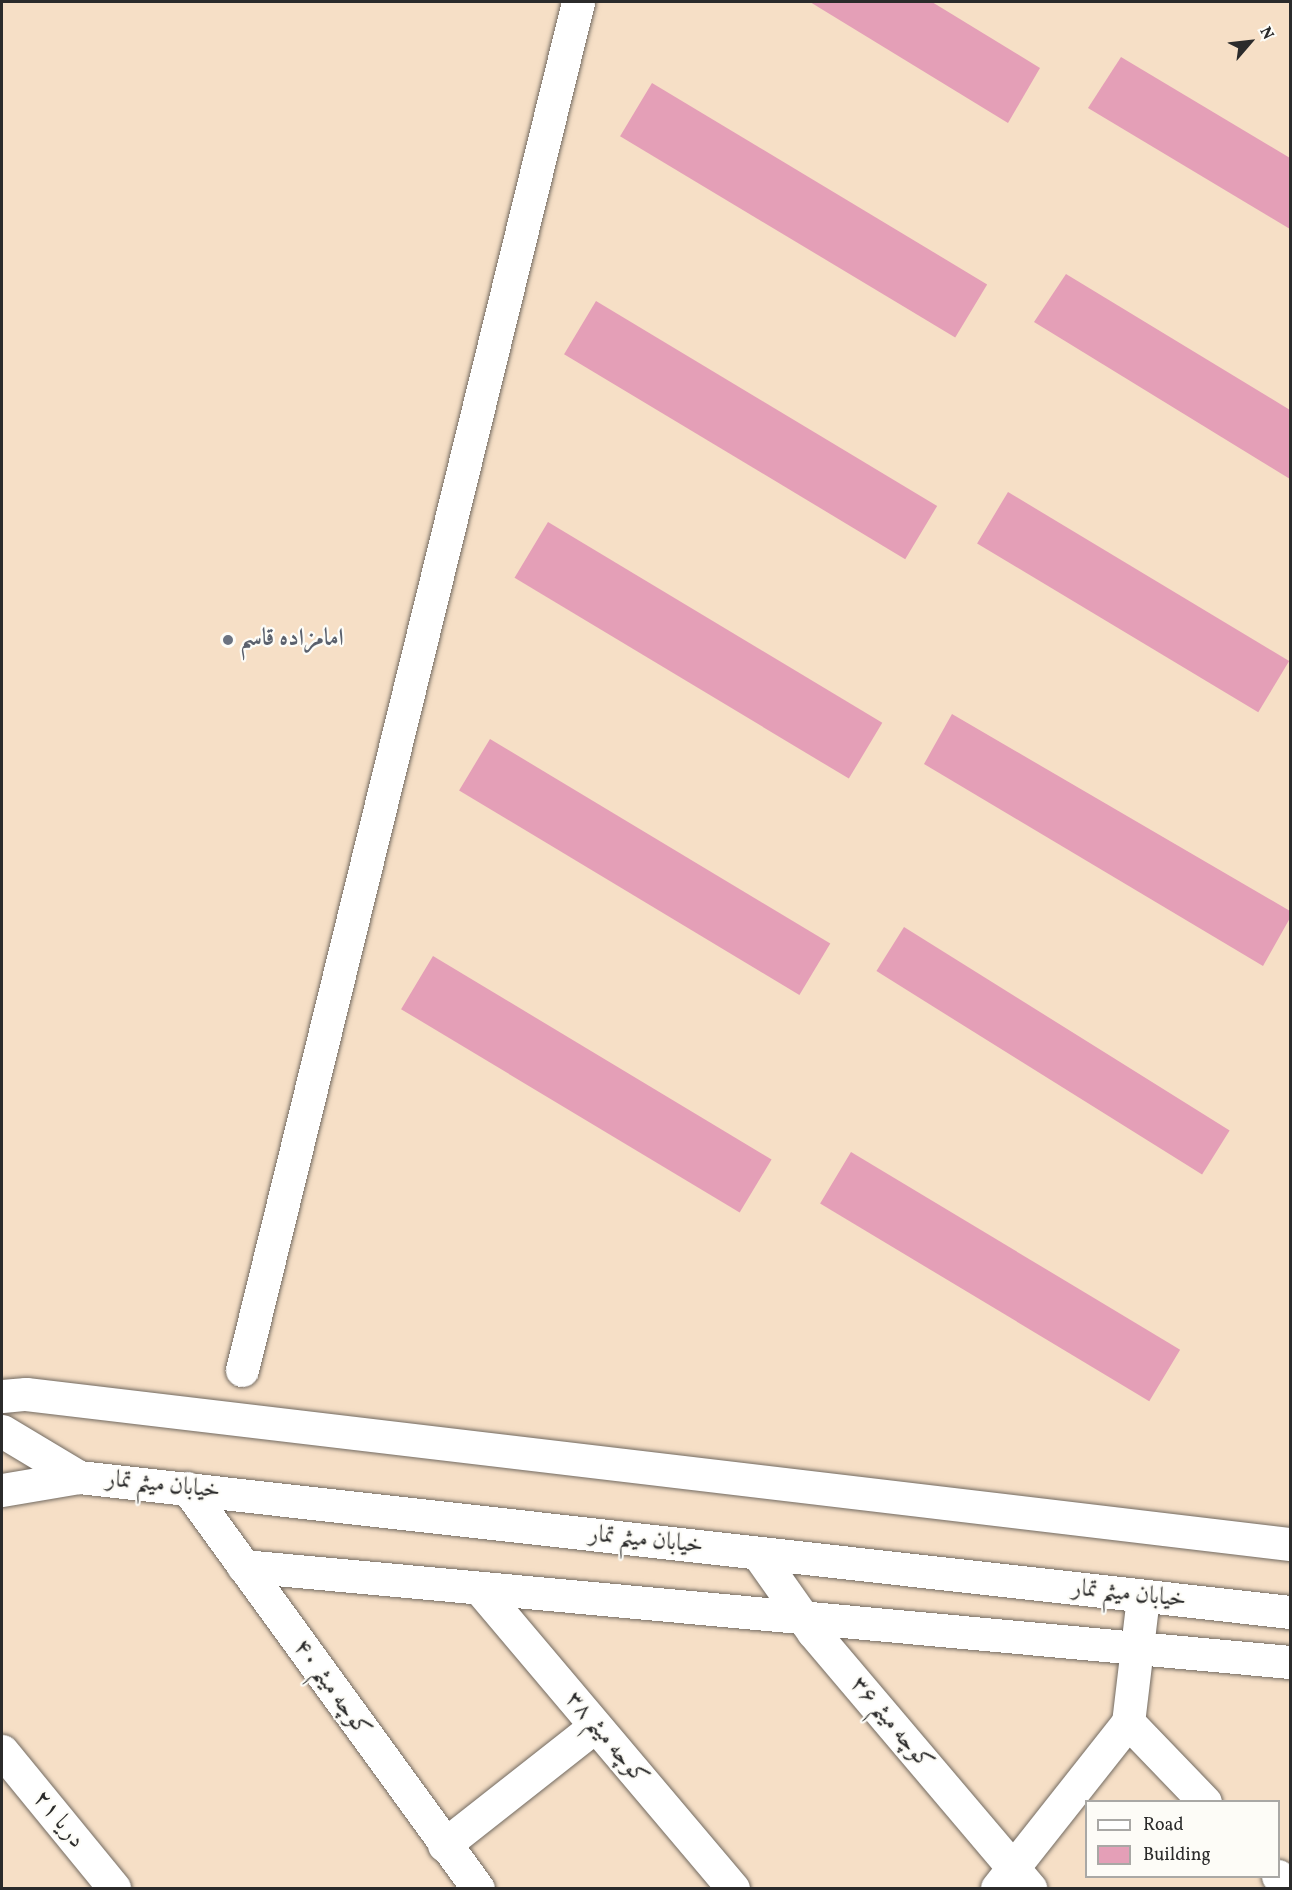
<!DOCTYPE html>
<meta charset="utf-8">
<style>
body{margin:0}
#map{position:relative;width:1292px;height:1890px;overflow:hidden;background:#f6dfc6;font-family:Vollkorn,Amiri,serif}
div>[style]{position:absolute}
.building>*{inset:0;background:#e49fb7;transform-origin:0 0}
.roads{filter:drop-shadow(0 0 2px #726a61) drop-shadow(0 0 2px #726a61)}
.minor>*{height:33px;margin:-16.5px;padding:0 16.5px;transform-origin:16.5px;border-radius:16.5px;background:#fff}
.dots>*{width:16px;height:16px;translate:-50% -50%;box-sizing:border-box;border:3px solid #fdfcf7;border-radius:50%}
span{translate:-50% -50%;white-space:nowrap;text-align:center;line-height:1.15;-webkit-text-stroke:4.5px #fdfcf7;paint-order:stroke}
.worship-label{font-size:24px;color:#5b616d;font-weight:700}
.left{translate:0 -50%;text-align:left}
.street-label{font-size:24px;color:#2b2b2b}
.frame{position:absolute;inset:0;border:3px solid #2b2b2b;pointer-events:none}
.legend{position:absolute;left:1085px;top:1800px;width:195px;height:78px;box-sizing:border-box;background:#fdfcf7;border:2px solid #a9a8a5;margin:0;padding:8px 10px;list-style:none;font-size:18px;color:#2b2b2b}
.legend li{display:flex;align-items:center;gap:12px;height:30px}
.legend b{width:30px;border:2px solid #a9a8a5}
.north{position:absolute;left:1220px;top:12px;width:60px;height:60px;-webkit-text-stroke:4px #fdfcf7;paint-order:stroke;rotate:62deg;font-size:16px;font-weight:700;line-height:24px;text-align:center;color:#2b2b2b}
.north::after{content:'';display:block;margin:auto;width:21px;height:27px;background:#2b2b2b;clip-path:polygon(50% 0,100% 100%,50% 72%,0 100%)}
</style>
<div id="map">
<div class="building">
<div style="clip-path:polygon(810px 2px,932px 2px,1040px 68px,1008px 123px)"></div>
<div style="clip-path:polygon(1121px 57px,1290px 158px,1290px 229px,1088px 108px)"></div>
<div style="left:652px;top:83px;width:391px;height:62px;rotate:31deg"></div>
<div style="clip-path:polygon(1066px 274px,1290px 410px,1290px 479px,1034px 322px)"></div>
<div style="left:596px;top:301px;width:398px;height:62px;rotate:31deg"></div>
<div style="left:1008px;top:492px;width:328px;height:60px;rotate:31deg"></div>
<div style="left:548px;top:522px;width:390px;height:65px;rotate:31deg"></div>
<div style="clip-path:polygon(952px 714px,1290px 911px,1290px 918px,1263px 966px,924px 764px)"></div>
<div style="left:490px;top:739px;width:397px;height:60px;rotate:31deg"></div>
<div style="left:904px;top:927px;width:384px;height:52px;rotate:32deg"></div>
<div style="left:433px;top:956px;width:395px;height:62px;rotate:31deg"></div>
<div style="left:851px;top:1152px;width:384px;height:60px;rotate:31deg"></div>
</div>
<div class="roads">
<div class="minor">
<div style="left:242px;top:1370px;width:1409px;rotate:-76.2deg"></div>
<div style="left:2px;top:1396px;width:24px;rotate:-5deg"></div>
<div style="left:26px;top:1394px;width:1273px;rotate:6.77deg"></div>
<div style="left:2px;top:1431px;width:90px;rotate:30.9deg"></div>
<div style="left:187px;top:1488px;width:495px;rotate:54deg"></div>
<div style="left:2px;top:1490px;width:78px;rotate:-9.6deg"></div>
<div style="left:79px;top:1477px;width:1219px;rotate:6.36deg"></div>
<div style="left:758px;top:1554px;width:95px;rotate:54.8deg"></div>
<div style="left:813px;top:1632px;width:336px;rotate:49.7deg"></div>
<div style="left:243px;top:1566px;width:1051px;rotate:5.24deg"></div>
<div style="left:480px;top:1589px;width:392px;rotate:49.8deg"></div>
<div style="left:1143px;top:1597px;width:126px;rotate:96.8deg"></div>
<div style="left:1128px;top:1722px;width:111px;rotate:46.1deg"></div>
<div style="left:2px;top:1751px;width:177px;rotate:50.7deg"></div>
<div style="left:444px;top:1845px;width:192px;rotate:-38.2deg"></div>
<div style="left:1278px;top:1876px;width:17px;rotate:45deg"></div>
<div style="left:997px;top:1888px;width:211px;rotate:-51.7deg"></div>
</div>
</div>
<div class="dots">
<div style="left:228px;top:640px;background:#6b7280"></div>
</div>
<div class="worship-label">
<span class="left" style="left:240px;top:640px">امامزاده قاسم</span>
</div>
<div class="street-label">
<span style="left:163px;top:1486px;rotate:6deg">خیابان میثم تمار</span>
<span style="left:646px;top:1541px;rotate:6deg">خیابان میثم تمار</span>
<span style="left:1129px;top:1595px;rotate:6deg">خیابان میثم تمار</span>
<span style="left:331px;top:1689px;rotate:54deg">کوچه میثم ۴۰</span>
<span style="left:891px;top:1724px;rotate:50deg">کوچه میثم ۳۶</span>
<span style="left:606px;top:1739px;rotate:50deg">کوچه میثم ۳۸</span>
<span style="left:58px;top:1820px;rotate:51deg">دریا ۲۱</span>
</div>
<div class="frame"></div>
<ul class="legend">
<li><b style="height:8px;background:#fff"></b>Road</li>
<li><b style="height:16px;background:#e49fb7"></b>Building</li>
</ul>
<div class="north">N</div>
</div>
